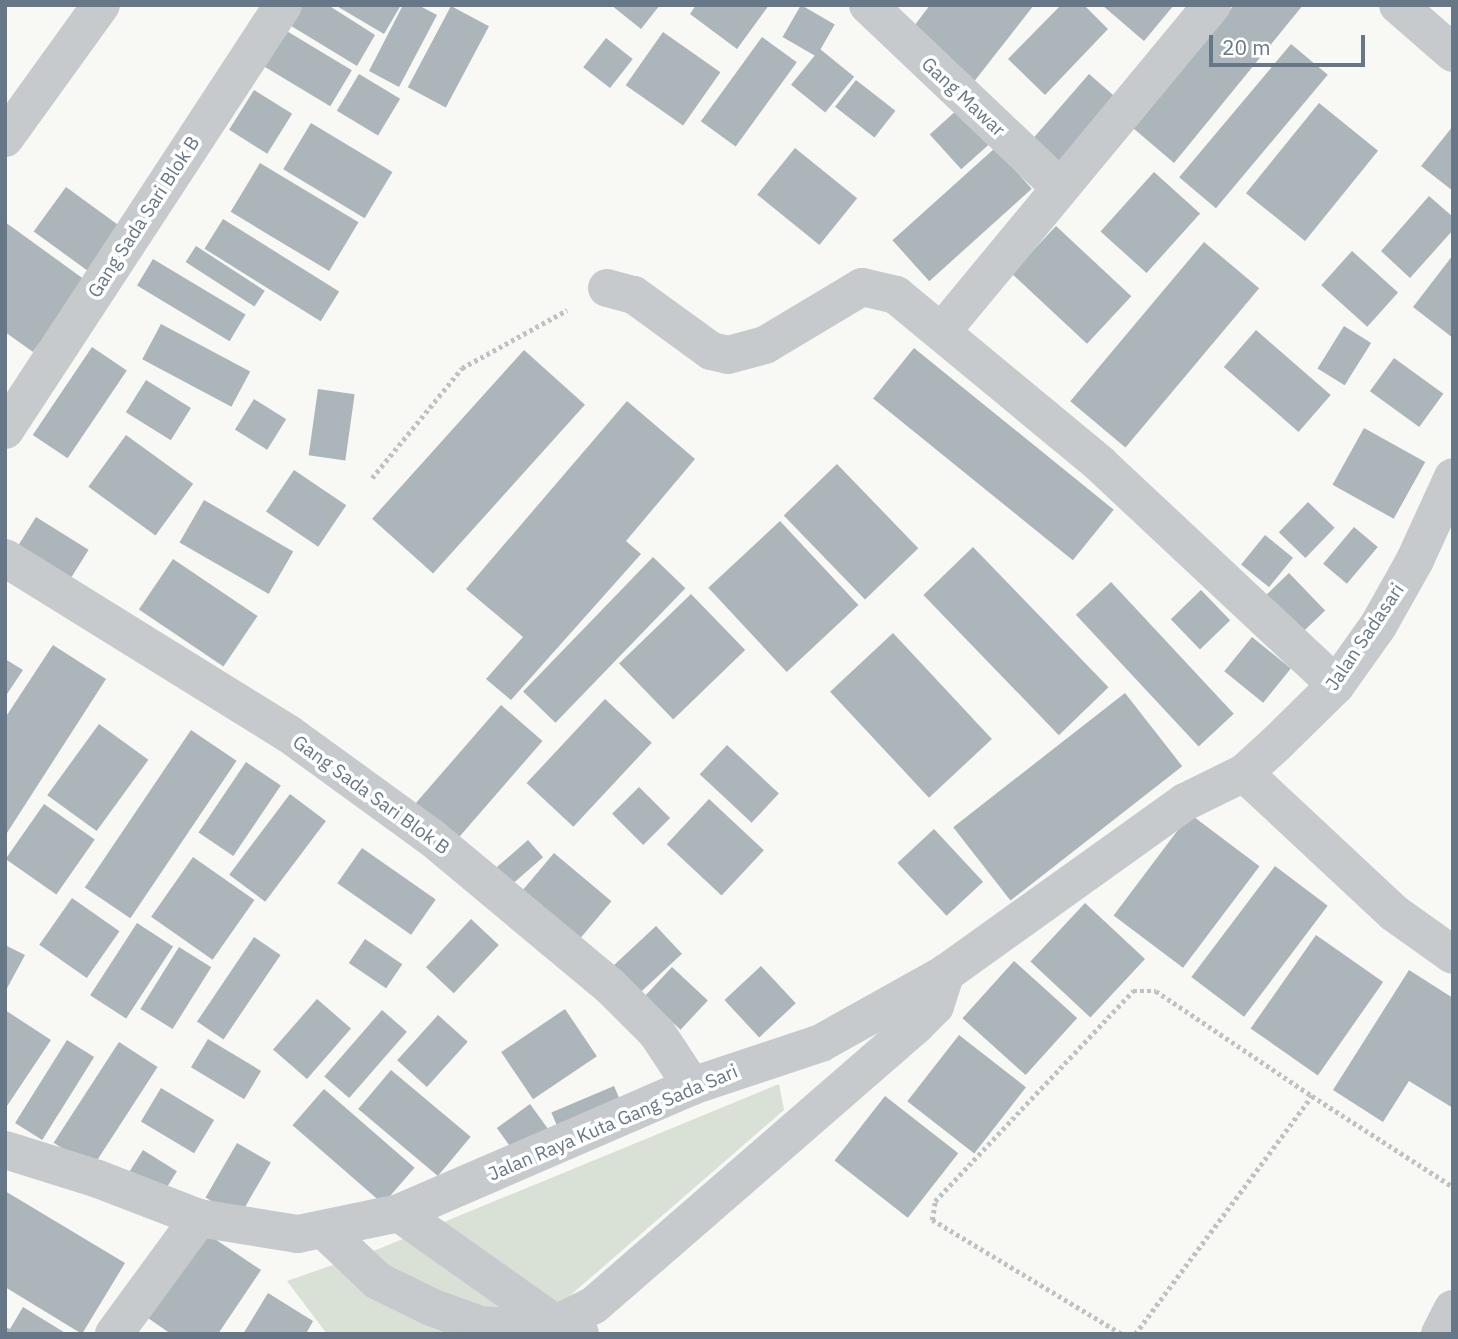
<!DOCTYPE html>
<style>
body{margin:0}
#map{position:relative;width:1458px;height:1339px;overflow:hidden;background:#f8f8f5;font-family:"IBM Plex Sans",sans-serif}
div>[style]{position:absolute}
.green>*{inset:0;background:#d9e0d6}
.building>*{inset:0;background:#acb5ba;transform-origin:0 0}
.path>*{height:4.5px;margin-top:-2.25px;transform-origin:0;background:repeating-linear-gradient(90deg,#bfc2c4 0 3.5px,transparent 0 7px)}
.minor>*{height:38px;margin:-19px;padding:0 19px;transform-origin:19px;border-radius:19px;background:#c6cacd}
span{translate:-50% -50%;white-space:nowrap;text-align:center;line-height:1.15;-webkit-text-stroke:7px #fff;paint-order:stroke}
.street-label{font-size:19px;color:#667888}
.frame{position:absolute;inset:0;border:7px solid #667888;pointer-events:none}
.scale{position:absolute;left:1209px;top:35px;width:156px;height:32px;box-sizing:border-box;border:4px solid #667888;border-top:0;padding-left:9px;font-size:21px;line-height:24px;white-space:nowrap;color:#667888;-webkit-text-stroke:5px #fff;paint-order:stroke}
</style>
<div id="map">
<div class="green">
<div style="clip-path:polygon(779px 1084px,784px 1110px,558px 1306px,512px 1334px,327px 1334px,287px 1281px,381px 1248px)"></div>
</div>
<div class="building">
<div style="clip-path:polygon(293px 5px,328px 5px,375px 35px,357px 66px,283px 21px)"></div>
<div style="clip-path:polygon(335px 5px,401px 5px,384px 34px)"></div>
<div style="clip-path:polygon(403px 5px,418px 5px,437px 15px,399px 87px,369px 71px)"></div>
<div style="clip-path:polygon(611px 5px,660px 5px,641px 29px)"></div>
<div style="clip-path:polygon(696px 5px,769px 5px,737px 49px,690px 14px)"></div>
<div style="left:801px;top:5px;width:39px;height:37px;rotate:30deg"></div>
<div style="clip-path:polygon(930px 5px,1034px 5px,969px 88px,905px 38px)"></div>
<div style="clip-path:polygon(1061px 5px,1084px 5px,1108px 29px,1045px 95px,1008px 59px)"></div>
<div style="clip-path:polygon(1102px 5px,1174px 5px,1144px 41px)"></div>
<div style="clip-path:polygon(1234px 5px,1303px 5px,1174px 163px,1133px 128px)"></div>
<div style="left:451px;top:6px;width:43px;height:92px;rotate:28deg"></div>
<div style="left:285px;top:30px;width:78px;height:42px;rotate:31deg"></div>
<div style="left:663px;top:32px;width:70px;height:65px;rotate:35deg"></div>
<div style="left:762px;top:37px;width:43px;height:104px;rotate:36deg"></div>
<div style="left:606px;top:38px;width:34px;height:37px;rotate:38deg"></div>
<div style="left:1291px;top:44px;width:48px;height:174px;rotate:40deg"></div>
<div style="left:820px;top:49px;width:44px;height:46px;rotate:39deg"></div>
<div style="left:359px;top:74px;width:48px;height:43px;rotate:31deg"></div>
<div style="left:1089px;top:74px;width:35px;height:87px;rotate:41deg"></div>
<div style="left:856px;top:80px;width:50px;height:34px;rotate:38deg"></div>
<div style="left:254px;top:90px;width:45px;height:47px;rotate:32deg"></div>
<div style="left:1319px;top:103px;width:76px;height:116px;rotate:39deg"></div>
<div style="left:958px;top:109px;width:47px;height:38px;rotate:48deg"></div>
<div style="left:311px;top:123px;width:95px;height:54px;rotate:31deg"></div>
<div style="clip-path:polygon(1453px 126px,1453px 191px,1421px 166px)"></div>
<div style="left:795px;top:148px;width:80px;height:60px;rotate:39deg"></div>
<div style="left:995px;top:148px;width:55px;height:138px;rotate:48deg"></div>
<div style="left:260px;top:163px;width:115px;height:57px;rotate:31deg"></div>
<div style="left:1154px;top:172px;width:62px;height:80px;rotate:42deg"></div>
<div style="left:66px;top:187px;width:76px;height:55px;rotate:36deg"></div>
<div style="clip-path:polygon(1429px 196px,1453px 217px,1453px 230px,1410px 278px,1381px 251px)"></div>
<div style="left:223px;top:219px;width:137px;height:35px;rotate:32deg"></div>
<div style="clip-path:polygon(5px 222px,85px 280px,33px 352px,5px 332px)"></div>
<div style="left:1056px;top:226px;width:103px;height:65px;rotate:43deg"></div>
<div style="left:1204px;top:242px;width:72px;height:208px;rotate:40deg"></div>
<div style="left:196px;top:246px;width:82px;height:19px;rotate:33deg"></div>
<div style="left:1352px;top:251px;width:62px;height:46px;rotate:42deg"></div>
<div style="clip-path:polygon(1453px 255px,1453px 338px,1413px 307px)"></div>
<div style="left:153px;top:259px;width:108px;height:31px;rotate:31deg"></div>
<div style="left:161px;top:324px;width:101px;height:40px;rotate:28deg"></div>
<div style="left:1344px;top:326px;width:32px;height:50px;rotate:32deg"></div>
<div style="left:1256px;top:330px;width:99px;height:49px;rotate:41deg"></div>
<div style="left:92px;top:347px;width:42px;height:106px;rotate:34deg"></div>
<div style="left:914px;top:348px;width:257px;height:65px;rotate:39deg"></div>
<div style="left:524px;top:350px;width:82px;height:227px;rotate:42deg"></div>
<div style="left:1394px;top:358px;width:61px;height:41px;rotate:36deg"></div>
<div style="left:146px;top:380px;width:53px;height:38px;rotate:32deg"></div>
<div style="left:318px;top:389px;width:37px;height:67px;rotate:8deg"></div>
<div style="left:254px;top:399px;width:38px;height:36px;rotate:32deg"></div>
<div style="clip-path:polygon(627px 401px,695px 459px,626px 541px,641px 554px,511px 700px,486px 679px,523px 637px,466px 589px)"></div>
<div style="left:1364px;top:428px;width:70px;height:65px;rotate:29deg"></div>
<div style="left:126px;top:435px;width:83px;height:64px;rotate:36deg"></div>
<div style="left:837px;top:464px;width:117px;height:74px;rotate:46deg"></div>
<div style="left:294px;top:470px;width:63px;height:50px;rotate:34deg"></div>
<div style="left:204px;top:500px;width:103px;height:49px;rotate:30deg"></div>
<div style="left:1308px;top:502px;width:37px;height:42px;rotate:44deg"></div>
<div style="left:36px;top:517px;width:62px;height:43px;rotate:32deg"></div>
<div style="left:780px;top:521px;width:115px;height:98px;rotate:47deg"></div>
<div style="left:1354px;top:527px;width:31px;height:48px;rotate:40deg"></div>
<div style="left:1265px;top:535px;width:36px;height:38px;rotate:39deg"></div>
<div style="left:973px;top:547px;width:195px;height:69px;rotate:46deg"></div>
<div style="left:653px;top:557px;width:45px;height:187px;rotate:44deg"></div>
<div style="left:173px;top:559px;width:102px;height:61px;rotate:34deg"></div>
<div style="left:1289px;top:573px;width:52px;height:35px;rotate:46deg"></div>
<div style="left:1111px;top:582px;width:180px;height:48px;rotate:47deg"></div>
<div style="left:1201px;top:590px;width:42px;height:42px;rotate:46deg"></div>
<div style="left:691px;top:594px;width:78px;height:100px;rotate:46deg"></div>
<div style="left:893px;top:633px;width:145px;height:86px;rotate:47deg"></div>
<div style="left:1252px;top:637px;width:50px;height:44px;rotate:39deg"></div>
<div style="clip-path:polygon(53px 645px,106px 679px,5px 836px,5px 718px)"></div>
<div style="clip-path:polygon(5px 659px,23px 670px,5px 697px)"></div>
<div style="left:1125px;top:693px;width:93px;height:218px;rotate:52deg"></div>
<div style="left:605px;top:699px;width:64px;height:115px;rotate:43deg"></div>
<div style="left:501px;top:705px;width:55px;height:133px;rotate:41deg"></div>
<div style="left:99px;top:724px;width:61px;height:88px;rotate:36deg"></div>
<div style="left:191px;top:730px;width:55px;height:190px;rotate:34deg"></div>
<div style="left:727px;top:745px;width:71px;height:40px;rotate:43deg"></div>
<div style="left:246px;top:762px;width:42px;height:85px;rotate:34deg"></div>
<div style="left:639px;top:787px;width:44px;height:38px;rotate:45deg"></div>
<div style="left:290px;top:794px;width:45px;height:101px;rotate:37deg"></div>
<div style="left:709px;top:799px;width:75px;height:62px;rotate:43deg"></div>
<div style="left:44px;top:804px;width:62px;height:67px;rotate:35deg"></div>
<div style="left:1190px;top:814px;width:87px;height:127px;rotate:37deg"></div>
<div style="left:934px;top:829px;width:72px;height:50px;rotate:47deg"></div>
<div style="left:528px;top:840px;width:23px;height:47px;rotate:49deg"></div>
<div style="left:362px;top:848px;width:90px;height:43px;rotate:35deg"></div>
<div style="left:554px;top:853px;width:75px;height:53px;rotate:40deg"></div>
<div style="left:193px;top:857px;width:75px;height:73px;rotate:35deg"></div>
<div style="left:1275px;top:866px;width:66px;height:139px;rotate:37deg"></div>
<div style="left:72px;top:898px;width:58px;height:57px;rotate:35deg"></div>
<div style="left:1085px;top:903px;width:82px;height:80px;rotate:43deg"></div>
<div style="left:471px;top:919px;width:38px;height:66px;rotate:43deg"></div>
<div style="left:137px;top:923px;width:43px;height:86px;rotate:33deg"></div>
<div style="left:656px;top:926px;width:38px;height:65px;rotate:47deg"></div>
<div style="left:1316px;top:935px;width:82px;height:114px;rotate:35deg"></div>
<div style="left:254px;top:937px;width:32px;height:102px;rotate:34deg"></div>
<div style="left:365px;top:939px;width:45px;height:29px;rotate:34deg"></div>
<div style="clip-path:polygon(5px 945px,25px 955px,5px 992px)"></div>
<div style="left:179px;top:947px;width:38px;height:73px;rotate:32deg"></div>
<div style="left:1014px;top:961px;width:85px;height:77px;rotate:42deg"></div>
<div style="left:761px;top:966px;width:51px;height:50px;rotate:47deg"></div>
<div style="left:672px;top:967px;width:49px;height:40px;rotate:43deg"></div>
<div style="clip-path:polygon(1409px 970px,1453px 998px,1453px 1108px,1409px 1081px,1383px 1122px,1333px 1090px)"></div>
<div style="left:317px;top:999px;width:45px;height:67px;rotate:41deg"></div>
<div style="left:565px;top:1009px;width:57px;height:77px;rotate:56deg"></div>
<div style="clip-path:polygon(5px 1010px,51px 1040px,5px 1109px)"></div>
<div style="left:382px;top:1010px;width:33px;height:88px;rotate:41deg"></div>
<div style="left:438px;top:1015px;width:40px;height:61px;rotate:42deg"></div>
<div style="left:959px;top:1035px;width:85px;height:84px;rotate:38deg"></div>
<div style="left:208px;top:1039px;width:62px;height:33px;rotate:31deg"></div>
<div style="left:67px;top:1040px;width:32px;height:98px;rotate:32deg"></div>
<div style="left:119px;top:1042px;width:46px;height:120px;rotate:33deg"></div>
<div style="left:391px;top:1070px;width:104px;height:51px;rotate:40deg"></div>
<div style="left:614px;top:1086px;width:26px;height:68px;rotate:67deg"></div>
<div style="left:161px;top:1088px;width:62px;height:39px;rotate:31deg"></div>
<div style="left:324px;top:1089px;width:120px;height:48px;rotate:41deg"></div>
<div style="left:885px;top:1096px;width:93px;height:82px;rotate:38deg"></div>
<div style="left:530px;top:1104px;width:32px;height:41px;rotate:54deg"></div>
<div style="left:237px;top:1143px;width:39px;height:63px;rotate:30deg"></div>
<div style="left:143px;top:1150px;width:40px;height:33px;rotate:32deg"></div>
<div style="clip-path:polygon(5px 1191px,125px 1263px,82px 1334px,5px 1287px)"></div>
<div style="clip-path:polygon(206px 1233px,261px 1270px,218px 1334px,171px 1334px,148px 1318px)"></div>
<div style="clip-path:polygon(268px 1293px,313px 1321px,306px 1334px,243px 1334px)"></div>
<div style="clip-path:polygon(23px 1307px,67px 1334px,5px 1334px,5px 1327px,10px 1329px)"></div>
</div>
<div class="path">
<div style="left:372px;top:478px;width:142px;rotate:-50.7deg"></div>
<div style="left:462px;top:368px;width:120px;rotate:-28.9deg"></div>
<div style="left:1121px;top:1334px;width:221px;rotate:-148.9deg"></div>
<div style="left:932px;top:1220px;width:19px;rotate:-81deg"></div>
<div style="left:935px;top:1201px;width:289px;rotate:-46.7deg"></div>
<div style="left:1133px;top:991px;width:23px"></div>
<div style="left:1156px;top:991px;width:188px;rotate:33.9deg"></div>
<div style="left:1135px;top:1334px;width:297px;rotate:-53.4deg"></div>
<div style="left:1312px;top:1096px;width:168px;rotate:32.8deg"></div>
</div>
<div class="minor">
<div style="left:868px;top:5px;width:265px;rotate:43.5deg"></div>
<div style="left:1398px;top:5px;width:73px;rotate:41.1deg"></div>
<div style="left:5px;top:138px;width:164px;rotate:-54.2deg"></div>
<div style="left:607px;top:288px;width:28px;rotate:15deg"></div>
<div style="left:634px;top:295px;width:95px;rotate:36deg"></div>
<div style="left:711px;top:351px;width:17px;rotate:13deg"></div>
<div style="left:728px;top:355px;width:38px;rotate:-15deg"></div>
<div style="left:765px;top:345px;width:113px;rotate:-30.9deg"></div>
<div style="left:862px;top:287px;width:35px;rotate:13deg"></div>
<div style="left:896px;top:295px;width:265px;rotate:39.6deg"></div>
<div style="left:1100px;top:464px;width:323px;rotate:43.1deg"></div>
<div style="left:943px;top:330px;width:422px;rotate:-50.4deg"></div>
<div style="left:5px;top:430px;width:508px;rotate:-56.81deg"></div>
<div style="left:5px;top:558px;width:334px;rotate:31.8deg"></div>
<div style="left:289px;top:734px;width:175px;rotate:36deg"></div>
<div style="left:431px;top:837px;width:233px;rotate:39.8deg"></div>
<div style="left:610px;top:986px;width:66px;rotate:45deg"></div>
<div style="left:657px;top:1033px;width:64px;rotate:56.6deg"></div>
<div style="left:1244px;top:773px;width:205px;rotate:43deg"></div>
<div style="left:1394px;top:913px;width:72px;rotate:35.4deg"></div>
<div style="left:5px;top:1150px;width:97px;rotate:17.3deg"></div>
<div style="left:98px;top:1179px;width:108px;rotate:21.1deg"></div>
<div style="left:199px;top:1218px;width:100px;rotate:9.2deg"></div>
<div style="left:298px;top:1234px;width:103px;rotate:-11.7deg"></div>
<div style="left:399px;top:1213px;width:319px;rotate:-23.4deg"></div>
<div style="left:692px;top:1086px;width:136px;rotate:-18.4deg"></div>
<div style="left:821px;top:1043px;width:143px;rotate:-29.2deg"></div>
<div style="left:946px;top:973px;width:294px;rotate:-35.6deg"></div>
<div style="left:1185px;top:802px;width:66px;rotate:-26.2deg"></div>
<div style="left:1244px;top:773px;width:43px;rotate:-42.2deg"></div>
<div style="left:1276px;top:744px;width:84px;rotate:-44.5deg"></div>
<div style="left:1336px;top:685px;width:72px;rotate:-54.6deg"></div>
<div style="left:1378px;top:626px;width:76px;rotate:-60.7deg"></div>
<div style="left:1415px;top:560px;width:91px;rotate:-65.4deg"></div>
<div style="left:399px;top:1213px;width:192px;rotate:35.3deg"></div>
<div style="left:324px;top:1230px;width:74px;rotate:43.4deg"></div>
<div style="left:378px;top:1281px;width:59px;rotate:26.1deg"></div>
<div style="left:431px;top:1307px;width:52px;rotate:20.2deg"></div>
<div style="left:480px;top:1325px;width:39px;rotate:4deg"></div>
<div style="left:519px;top:1328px;width:37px;rotate:-6deg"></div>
<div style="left:114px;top:1334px;width:144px;rotate:-53.8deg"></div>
<div style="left:580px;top:1334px;width:26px;rotate:-157deg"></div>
<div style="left:556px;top:1324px;width:42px;rotate:-26.6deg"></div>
<div style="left:594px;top:1305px;width:427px;rotate:-41deg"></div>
<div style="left:916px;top:1025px;width:27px;rotate:-45deg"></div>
<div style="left:935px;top:1006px;width:35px;rotate:-72deg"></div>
<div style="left:1440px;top:1334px;width:28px;rotate:-63deg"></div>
</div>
<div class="street-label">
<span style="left:963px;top:97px;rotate:43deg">Gang Mawar</span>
<span style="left:144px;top:217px;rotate:-57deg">Gang Sada Sari Blok B</span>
<span style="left:1365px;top:637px;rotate:-56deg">Jalan Sadasari</span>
<span style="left:371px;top:795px;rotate:36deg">Gang Sada Sari Blok B</span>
<span style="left:613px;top:1123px;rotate:-23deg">Jalan Raya Kuta Gang Sada Sari</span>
</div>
<div class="frame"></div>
<div class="scale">20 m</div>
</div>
